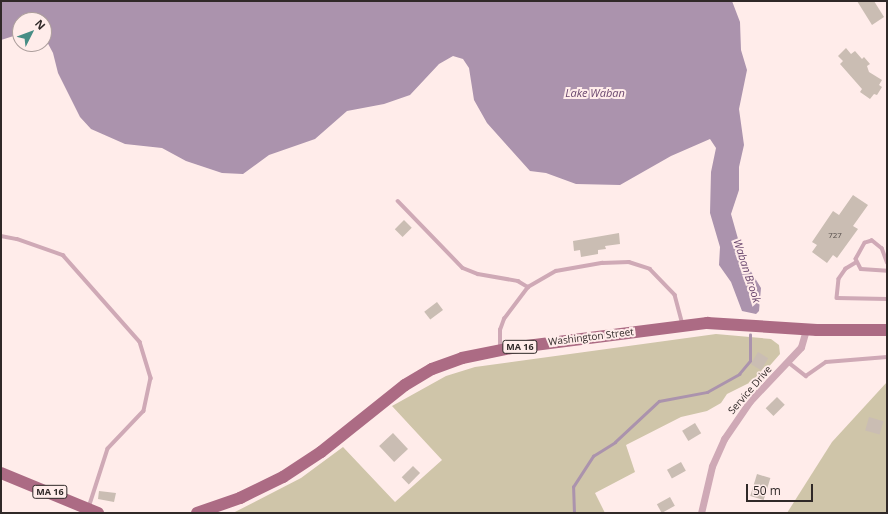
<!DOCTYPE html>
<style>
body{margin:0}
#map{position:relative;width:888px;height:514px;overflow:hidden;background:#ffecea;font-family:"Open Sans",sans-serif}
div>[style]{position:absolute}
.green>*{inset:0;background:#cfc5a9}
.water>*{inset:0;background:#ab93ad}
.stream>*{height:2.5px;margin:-1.25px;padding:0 1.25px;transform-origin:1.25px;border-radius:1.25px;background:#ab93ad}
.building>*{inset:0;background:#cabdb3;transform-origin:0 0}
.lane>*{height:3.5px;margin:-1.75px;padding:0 1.75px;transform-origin:1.75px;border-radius:1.75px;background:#cfa9b6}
.street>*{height:7px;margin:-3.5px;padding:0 3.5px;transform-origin:3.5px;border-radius:3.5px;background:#cfa9b6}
.primary>*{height:12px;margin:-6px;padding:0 6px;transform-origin:6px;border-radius:6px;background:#ac6b84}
span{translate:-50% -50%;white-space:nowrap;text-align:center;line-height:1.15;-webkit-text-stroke:4px #ffecea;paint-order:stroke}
.number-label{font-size:8px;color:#564e4b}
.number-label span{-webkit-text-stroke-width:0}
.shield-label span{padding:1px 3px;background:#ffecea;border:1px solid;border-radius:3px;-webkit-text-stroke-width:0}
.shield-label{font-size:9px;color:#302928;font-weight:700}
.street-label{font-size:10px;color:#302928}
.water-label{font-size:11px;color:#6b486f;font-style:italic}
.frame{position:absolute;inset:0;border:2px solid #302928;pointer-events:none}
.north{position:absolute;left:12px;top:12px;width:40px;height:40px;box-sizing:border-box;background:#ffecea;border:1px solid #ac9e9c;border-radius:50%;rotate:48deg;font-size:11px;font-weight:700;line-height:16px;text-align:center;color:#302928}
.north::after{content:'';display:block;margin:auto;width:14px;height:18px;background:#478d85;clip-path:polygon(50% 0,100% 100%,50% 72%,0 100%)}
.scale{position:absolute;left:746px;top:484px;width:67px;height:18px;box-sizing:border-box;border:2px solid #302928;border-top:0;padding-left:5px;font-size:12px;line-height:14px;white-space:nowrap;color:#302928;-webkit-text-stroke:3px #ffecea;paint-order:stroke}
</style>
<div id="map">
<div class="green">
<div style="clip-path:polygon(716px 334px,771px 339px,779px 345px,780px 354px,759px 378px,727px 394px,721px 403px,707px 411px,681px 417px,626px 445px,635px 472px,595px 493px,605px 513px,233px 513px,301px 478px,343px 447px,395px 502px,442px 460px,392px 406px,446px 376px,475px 367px)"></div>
<div style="clip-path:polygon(887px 382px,887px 513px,787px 513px,832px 442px)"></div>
</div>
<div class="water">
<div style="clip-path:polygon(1px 1px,732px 1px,740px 22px,741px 50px,747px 70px,739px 109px,744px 145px,739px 167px,739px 190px,731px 214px,744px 260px,761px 288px,759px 311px,756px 314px,742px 311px,731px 282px,719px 265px,720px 247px,710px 213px,711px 172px,716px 148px,710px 139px,671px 156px,620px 185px,576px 184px,546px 173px,530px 171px,487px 123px,474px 100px,469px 68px,463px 59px,453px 56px,439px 64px,410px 95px,384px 104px,347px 111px,315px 139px,269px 155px,243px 174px,222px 173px,186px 161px,162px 148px,125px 144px,91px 129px,80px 117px,58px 73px,53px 53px,44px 36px,44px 20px,20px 20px,20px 34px,1px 40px)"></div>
</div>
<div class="stream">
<div style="left:574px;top:513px;width:26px;rotate:-92deg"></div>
<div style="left:573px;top:487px;width:37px;rotate:-57deg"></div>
<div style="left:593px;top:456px;width:26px;rotate:-32deg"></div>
<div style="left:615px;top:442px;width:60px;rotate:-43deg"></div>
<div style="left:659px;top:401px;width:49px;rotate:-10.6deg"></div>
<div style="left:707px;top:392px;width:37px;rotate:-29deg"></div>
<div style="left:739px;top:374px;width:17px;rotate:-50deg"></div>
<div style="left:750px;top:361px;width:26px;rotate:-90deg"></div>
</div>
<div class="building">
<div style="clip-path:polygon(857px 1px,874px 1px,884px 17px,872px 25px)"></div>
<div style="clip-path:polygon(846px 48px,851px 54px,855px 51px,862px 59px,864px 57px,870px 64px,867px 66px,869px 72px,882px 80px,879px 85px,882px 87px,877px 95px,874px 94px,870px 99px,860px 92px,862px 89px,840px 64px,843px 61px,838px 56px)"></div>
<div style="clip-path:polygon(853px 195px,868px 205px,853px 226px,858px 229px,837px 258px,833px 255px,827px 263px,812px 252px,817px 245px,812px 242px,833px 211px,839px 215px)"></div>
<div style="left:404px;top:220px;width:11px;height:13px;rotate:45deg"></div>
<div style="clip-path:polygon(619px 233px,620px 244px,605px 246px,606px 249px,598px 250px,598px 254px,581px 257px,580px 250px,574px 251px,573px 241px)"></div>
<div style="left:437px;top:302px;width:10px;height:16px;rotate:53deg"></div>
<div style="left:758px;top:352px;width:12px;height:14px;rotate:31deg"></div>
<div style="left:777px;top:397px;width:11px;height:16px;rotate:45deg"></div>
<div style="left:869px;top:417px;width:15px;height:14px;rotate:16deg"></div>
<div style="left:695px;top:423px;width:12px;height:15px;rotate:59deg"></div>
<div style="left:393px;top:433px;width:22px;height:19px;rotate:47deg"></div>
<div style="left:681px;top:462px;width:10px;height:16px;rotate:61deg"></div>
<div style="left:413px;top:466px;width:10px;height:16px;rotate:45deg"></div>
<div style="left:757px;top:474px;width:14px;height:23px;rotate:17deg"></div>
<div style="clip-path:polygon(99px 491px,116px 493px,114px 502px,98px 499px)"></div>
<div style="left:670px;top:497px;width:10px;height:15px;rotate:61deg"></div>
</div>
<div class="lane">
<div style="left:398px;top:201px;width:93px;rotate:45.9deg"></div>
<div style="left:463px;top:268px;width:16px;rotate:22deg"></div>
<div style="left:478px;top:274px;width:41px;rotate:9.9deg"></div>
<div style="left:518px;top:281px;width:12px;rotate:31deg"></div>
<div style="left:1px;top:236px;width:16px;rotate:11deg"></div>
<div style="left:17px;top:239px;width:49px;rotate:19.2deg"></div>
<div style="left:63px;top:255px;width:116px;rotate:48.5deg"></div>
<div style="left:140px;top:342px;width:38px;rotate:73deg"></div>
<div style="left:151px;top:378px;width:34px;rotate:102deg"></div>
<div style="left:144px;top:411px;width:52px;rotate:133.5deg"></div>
<div style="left:108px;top:449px;width:62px;rotate:107.9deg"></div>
<div style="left:856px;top:263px;width:12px;rotate:149deg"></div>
<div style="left:846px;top:269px;width:12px;rotate:125deg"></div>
<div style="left:839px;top:279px;width:19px;rotate:96deg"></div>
<div style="left:837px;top:298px;width:50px;rotate:1.1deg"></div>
<div style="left:887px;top:263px;width:15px;rotate:-110deg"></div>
<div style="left:882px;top:249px;width:13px;rotate:-141deg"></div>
<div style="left:872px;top:241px;width:7px;rotate:164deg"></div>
<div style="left:865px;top:243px;width:18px;rotate:119deg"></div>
<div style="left:856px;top:259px;width:11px;rotate:63deg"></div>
<div style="left:861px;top:269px;width:26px;rotate:4deg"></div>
<div style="left:500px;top:348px;width:18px;rotate:-90deg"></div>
<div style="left:500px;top:330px;width:12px;rotate:-70deg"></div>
<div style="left:504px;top:319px;width:40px;rotate:-53deg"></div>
<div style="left:528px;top:287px;width:32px;rotate:-30deg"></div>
<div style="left:556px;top:271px;width:47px;rotate:-9.9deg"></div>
<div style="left:602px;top:263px;width:27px;rotate:-2deg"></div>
<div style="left:629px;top:262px;width:22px;rotate:18deg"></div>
<div style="left:650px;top:269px;width:36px;rotate:46deg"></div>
<div style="left:675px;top:295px;width:31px;rotate:75deg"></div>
<div style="left:788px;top:362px;width:23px;rotate:38deg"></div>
<div style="left:806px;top:376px;width:24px;rotate:-35deg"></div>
<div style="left:826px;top:362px;width:61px;rotate:-4.7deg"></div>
</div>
<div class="street">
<div style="left:701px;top:513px;width:48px;rotate:-76.8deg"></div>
<div style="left:712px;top:466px;width:30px;rotate:-66deg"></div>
<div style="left:724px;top:439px;width:46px;rotate:-55.6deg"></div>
<div style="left:750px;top:401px;width:74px;rotate:-46.6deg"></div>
<div style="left:801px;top:347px;width:18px;rotate:-74deg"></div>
</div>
<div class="primary">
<div style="left:1px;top:473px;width:105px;rotate:22.4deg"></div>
<div style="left:197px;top:513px;width:46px;rotate:-19.2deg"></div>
<div style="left:240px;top:498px;width:48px;rotate:-26deg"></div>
<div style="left:283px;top:477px;width:45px;rotate:-33.3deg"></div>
<div style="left:321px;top:452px;width:107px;rotate:-38.6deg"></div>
<div style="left:405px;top:385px;width:31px;rotate:-31deg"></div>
<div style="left:432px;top:369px;width:32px;rotate:-20deg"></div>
<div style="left:462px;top:358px;width:50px;rotate:-11.5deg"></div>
<div style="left:511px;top:348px;width:198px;rotate:-7.3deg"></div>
<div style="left:707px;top:323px;width:110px;rotate:3.6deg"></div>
<div style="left:817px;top:330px;width:70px"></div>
</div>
<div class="number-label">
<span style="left:835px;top:235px">727</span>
</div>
<div class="shield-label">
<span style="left:520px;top:347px">MA 16</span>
<span style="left:50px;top:492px">MA 16</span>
</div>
<div class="street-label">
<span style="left:591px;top:337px;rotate:-7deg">Washington Street</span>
<span style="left:750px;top:390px;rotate:-49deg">Service Drive</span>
</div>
<div class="water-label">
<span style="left:595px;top:93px">Lake Waban</span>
<span style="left:747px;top:271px;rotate:72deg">Waban Brook</span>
</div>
<div class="frame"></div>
<div class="north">N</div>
<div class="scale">50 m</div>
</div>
